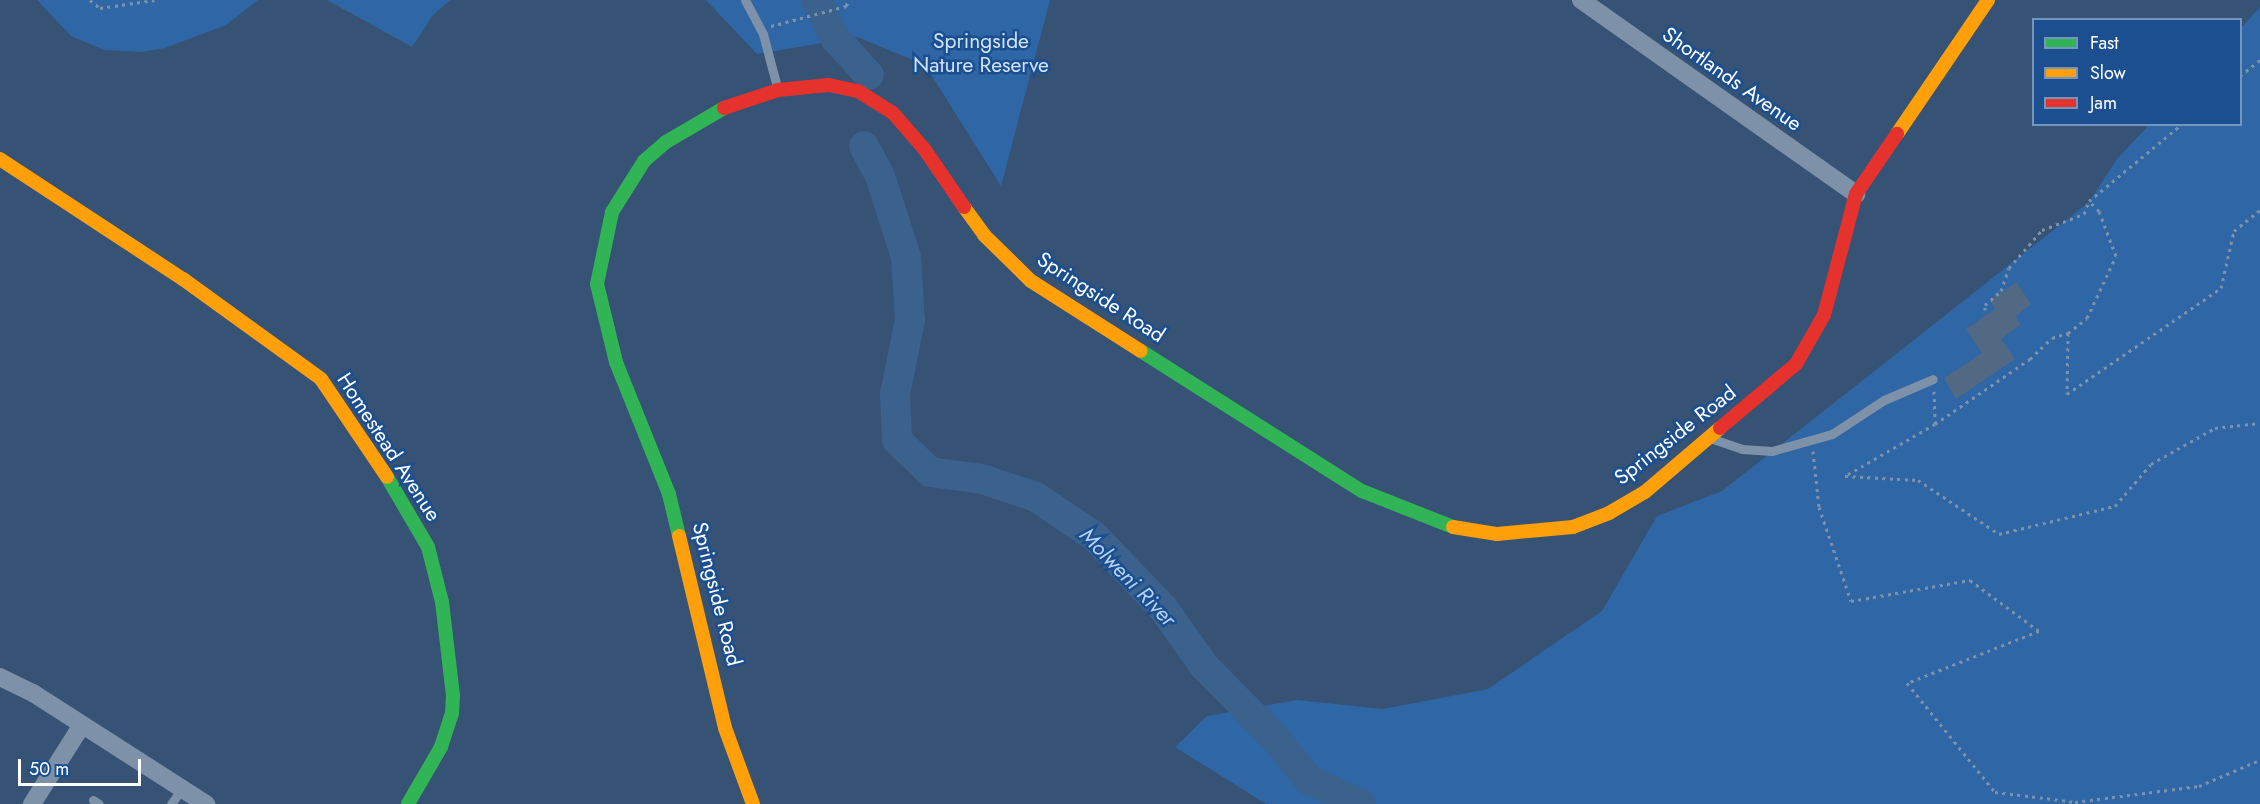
<!DOCTYPE html>
<style>
body{margin:0}
#map{position:relative;width:2260px;height:804px;overflow:hidden;background:#365274;font-family:Jost,sans-serif}
div>[style]{position:absolute}
.green>*{inset:0;background:#2f66a5}
.river>*{height:30px;margin:-15px;padding:0 15px;transform-origin:15px;border-radius:15px;background:#3b618d}
.building>*{inset:0;background:#526984}
.path>*{height:3px;margin-top:-1.5px;transform-origin:0;background:repeating-linear-gradient(90deg,#7d92a8 0 3px,transparent 0 7.5px)}
.lane>*{height:9px;margin:-4.5px;padding:0 4.5px;transform-origin:4.5px;border-radius:4.5px;background:#7d92a8}
.street>*{height:18px;margin:-9px;padding:0 9px;transform-origin:9px;border-radius:9px;background:#7d92a8}
.fast>*{height:14px;margin:-7px;padding:0 7px;transform-origin:7px;border-radius:7px;background:#30b455}
.slow>*{height:14px;margin:-7px;padding:0 7px;transform-origin:7px;border-radius:7px;background:#ff9f0a}
.jam>*{height:14px;margin:-7px;padding:0 7px;transform-origin:7px;border-radius:7px;background:#e5322d}
span{translate:-50% -50%;white-space:nowrap;text-align:center;line-height:1.15;-webkit-text-stroke:5px #1b4f8f;paint-order:stroke}
.park-label{font-size:21px;color:#cfe3fa}
.street-label{font-size:21px;color:#fff}
.water-label{font-size:22px;color:#b5d3f5;font-style:italic}
.legend{position:absolute;left:2032px;top:18px;width:210px;height:108px;box-sizing:border-box;background:#1b4f8f;border:2px solid #7695bc;margin:0;padding:8px 10px;list-style:none;font-size:18px;color:#fff}
.legend li{display:flex;align-items:center;gap:12px;height:30px}
.legend b{width:30px;border:2px solid #7695bc}
.scale{position:absolute;left:18px;top:759px;width:123px;height:27px;box-sizing:border-box;border:3px solid #fff;border-top:0;padding-left:8px;font-size:18px;line-height:21px;white-space:nowrap;color:#fff;-webkit-text-stroke:4px #1b4f8f;paint-order:stroke}
</style>
<div id="map">
<div class="green">
<div style="clip-path:polygon(37px 0,258px 0,226px 25px,165px 48px,141px 52px,104px 50px,71px 36px)"></div>
<div style="clip-path:polygon(327px 0,450px 0,433px 15px,412px 47px)"></div>
<div style="clip-path:polygon(706px 0,1050px 0,1001px 186px,925px 65px,857px 37px,757px 54px)"></div>
<div style="clip-path:polygon(2260px 7px,2260px 804px,1266px 804px,1175px 747px,1207px 716px,1297px 700px,1383px 709px,1488px 689px,1602px 611px,1657px 516px,1722px 491px,2089px 202px,2117px 159px,2149px 125px,2240px 124px,2241px 28px)"></div>
</div>
<div class="river">
<div style="left:816px;top:0;width:42px;rotate:63.4deg"></div>
<div style="left:835px;top:38px;width:50px;rotate:47.4deg"></div>
<div style="left:864px;top:146px;width:34px;rotate:62deg"></div>
<div style="left:880px;top:176px;width:85px;rotate:72.2deg"></div>
<div style="left:906px;top:257px;width:63px;rotate:86.4deg"></div>
<div style="left:910px;top:320px;width:76px;rotate:101.5deg"></div>
<div style="left:895px;top:394px;width:46px;rotate:87.5deg"></div>
<div style="left:897px;top:440px;width:46px;rotate:44.1deg"></div>
<div style="left:930px;top:472px;width:52px;rotate:7.7deg"></div>
<div style="left:982px;top:479px;width:57px;rotate:18.4deg"></div>
<div style="left:1036px;top:497px;width:70px;rotate:33.9deg"></div>
<div style="left:1094px;top:536px;width:100px;rotate:46.2deg"></div>
<div style="left:1163px;top:608px;width:72px;rotate:54.6deg"></div>
<div style="left:1205px;top:667px;width:98px;rotate:45.4deg"></div>
<div style="left:1274px;top:737px;width:55px;rotate:50.9deg"></div>
<div style="left:1309px;top:780px;width:57px;rotate:24.8deg"></div>
</div>
<div class="building">
<div style="clip-path:polygon(2016px 282px,2031px 304px,2016px 316px,2020px 325px,2001px 339px,2015px 359px,1956px 399px,1944px 378px,1982px 353px,1966px 329px,1995px 309px,1990px 300px)"></div>
</div>
<div class="path">
<div style="left:90px;top:0;width:13px;rotate:39deg"></div>
<div style="left:100px;top:8px;width:55px;rotate:-8.4deg"></div>
<div style="left:771px;top:26px;width:78px;rotate:-14.9deg"></div>
<div style="left:846px;top:6px;width:7px;rotate:-63deg"></div>
<div style="left:2240px;top:76px;width:26px;rotate:-39deg"></div>
<div style="left:1985px;top:310px;width:5px;rotate:-90deg"></div>
<div style="left:1985px;top:305px;width:21px;rotate:-41deg"></div>
<div style="left:2001px;top:291px;width:24px;rotate:-71deg"></div>
<div style="left:2009px;top:268px;width:50px;rotate:-49deg"></div>
<div style="left:2042px;top:230px;width:45px;rotate:-20.9deg"></div>
<div style="left:2084px;top:214px;width:14px;rotate:-69deg"></div>
<div style="left:2068px;top:333px;width:61px;rotate:90.9deg"></div>
<div style="left:2067px;top:394px;width:187px;rotate:-34.5deg"></div>
<div style="left:2221px;top:288px;width:58px;rotate:-77.2deg"></div>
<div style="left:2234px;top:231px;width:33px;rotate:-39deg"></div>
<div style="left:1934px;top:391px;width:33px;rotate:88deg"></div>
<div style="left:1935px;top:424px;width:104px;rotate:150deg"></div>
<div style="left:1845px;top:476px;width:73px;rotate:3.1deg"></div>
<div style="left:1918px;top:480px;width:97px;rotate:33.7deg"></div>
<div style="left:1999px;top:534px;width:119px;rotate:-13.6deg"></div>
<div style="left:2115px;top:506px;width:55px;rotate:-49.4deg"></div>
<div style="left:2151px;top:464px;width:73px;rotate:-29.4deg"></div>
<div style="left:2215px;top:428px;width:45px;rotate:-6.3deg"></div>
<div style="left:1935px;top:424px;width:115px;rotate:-34.4deg"></div>
<div style="left:2030px;top:359px;width:30px;rotate:-44deg"></div>
<div style="left:2052px;top:338px;width:17px;rotate:-17deg"></div>
<div style="left:2068px;top:333px;width:24px;rotate:-38deg"></div>
<div style="left:2087px;top:318px;width:68px;rotate:-64.9deg"></div>
<div style="left:2116px;top:256px;width:48px;rotate:-110.7deg"></div>
<div style="left:2099px;top:211px;width:14px;rotate:-135deg"></div>
<div style="left:2089px;top:201px;width:121px;rotate:-39.6deg"></div>
<div style="left:1813px;top:451px;width:56px;rotate:83.9deg"></div>
<div style="left:1819px;top:507px;width:99px;rotate:71.2deg"></div>
<div style="left:1851px;top:601px;width:121px;rotate:-10deg"></div>
<div style="left:1970px;top:580px;width:86px;rotate:36.5deg"></div>
<div style="left:2039px;top:631px;width:142px;rotate:158.5deg"></div>
<div style="left:1907px;top:683px;width:140px;rotate:51.1deg"></div>
<div style="left:1995px;top:792px;width:81px;rotate:7.1deg"></div>
<div style="left:2075px;top:802px;width:125px;rotate:-7.4deg"></div>
<div style="left:2199px;top:786px;width:66px;rotate:-23.1deg"></div>
</div>
<div class="lane">
<div style="left:745px;top:0;width:38px;rotate:62deg"></div>
<div style="left:763px;top:34px;width:55px;rotate:75.2deg"></div>
<div style="left:1713px;top:439px;width:31px;rotate:19deg"></div>
<div style="left:1742px;top:449px;width:30px;rotate:4deg"></div>
<div style="left:1772px;top:451px;width:62px;rotate:-15.8deg"></div>
<div style="left:1832px;top:434px;width:62px;rotate:-33.2deg"></div>
<div style="left:1884px;top:400px;width:53px;rotate:-23.2deg"></div>
<div style="left:93px;top:800px;width:7px;rotate:34deg"></div>
<div style="left:171px;top:804px;width:19px;rotate:-55deg"></div>
</div>
<div class="street">
<div style="left:1581px;top:0;width:337px;rotate:35.2deg"></div>
<div style="left:0;top:677px;width:37px;rotate:26deg"></div>
<div style="left:33px;top:693px;width:206px;rotate:32.7deg"></div>
<div style="left:32px;top:804px;width:93px;rotate:-57.7deg"></div>
</div>
<div class="fast">
<div style="left:1141px;top:351px;width:262px;rotate:32.4deg"></div>
<div style="left:1362px;top:491px;width:98px;rotate:21.6deg"></div>
<div style="left:387px;top:477px;width:81px;rotate:59.6deg"></div>
<div style="left:428px;top:547px;width:57px;rotate:75.7deg"></div>
<div style="left:442px;top:602px;width:94px;rotate:83.3deg"></div>
<div style="left:453px;top:695px;width:18px;rotate:93deg"></div>
<div style="left:452px;top:713px;width:36px;rotate:108deg"></div>
<div style="left:441px;top:747px;width:66px;rotate:120.1deg"></div>
<div style="left:679px;top:536px;width:43px;rotate:-103.4deg"></div>
<div style="left:669px;top:494px;width:142px;rotate:-111.9deg"></div>
<div style="left:616px;top:362px;width:80px;rotate:-103.7deg"></div>
<div style="left:597px;top:284px;width:74px;rotate:-78.2deg"></div>
<div style="left:612px;top:212px;width:60px;rotate:-57.9deg"></div>
<div style="left:644px;top:161px;width:29px;rotate:-41deg"></div>
<div style="left:666px;top:142px;width:67px;rotate:-30.4deg"></div>
</div>
<div class="slow">
<div style="left:1897px;top:134px;width:162px;rotate:-55.8deg"></div>
<div style="left:0;top:159px;width:219px;rotate:33.3deg"></div>
<div style="left:183px;top:279px;width:170px;rotate:35.9deg"></div>
<div style="left:321px;top:379px;width:118px;rotate:56deg"></div>
<div style="left:964px;top:207px;width:34px;rotate:54deg"></div>
<div style="left:984px;top:235px;width:66px;rotate:44.4deg"></div>
<div style="left:1031px;top:281px;width:130px;rotate:32.5deg"></div>
<div style="left:1453px;top:527px;width:45px;rotate:9deg"></div>
<div style="left:1497px;top:534px;width:76px;rotate:-5.3deg"></div>
<div style="left:1573px;top:527px;width:39px;rotate:-21deg"></div>
<div style="left:1609px;top:513px;width:42px;rotate:-30.3deg"></div>
<div style="left:1645px;top:492px;width:99px;rotate:-40.5deg"></div>
<div style="left:679px;top:536px;width:197px;rotate:76.5deg"></div>
<div style="left:725px;top:728px;width:81px;rotate:69.8deg"></div>
</div>
<div class="jam">
<div style="left:724px;top:108px;width:57px;rotate:-18.4deg"></div>
<div style="left:778px;top:90px;width:51px;rotate:-5.6deg"></div>
<div style="left:829px;top:85px;width:30px;rotate:12deg"></div>
<div style="left:858px;top:91px;width:41px;rotate:32.2deg"></div>
<div style="left:893px;top:113px;width:49px;rotate:49.1deg"></div>
<div style="left:925px;top:150px;width:69px;rotate:55.6deg"></div>
<div style="left:1720px;top:428px;width:99px;rotate:-40.1deg"></div>
<div style="left:1796px;top:364px;width:56px;rotate:-60.3deg"></div>
<div style="left:1824px;top:315px;width:125px;rotate:-75.2deg"></div>
<div style="left:1856px;top:194px;width:73px;rotate:-55.7deg"></div>
</div>
<div class="park-label">
<span style="left:981px;top:53px">Springside<br>Nature Reserve</span>
</div>
<div class="street-label">
<span style="left:1732px;top:79px;rotate:35deg">Shortlands Avenue</span>
<span style="left:1101px;top:297px;rotate:33deg">Springside Road</span>
<span style="left:1675px;top:435px;rotate:-38deg">Springside Road</span>
<span style="left:389px;top:447px;rotate:57deg">Homestead Avenue</span>
<span style="left:717px;top:594px;rotate:76deg">Springside Road</span>
</div>
<div class="water-label">
<span style="left:1128px;top:577px;rotate:46deg">Molweni River</span>
</div>
<ul class="legend">
<li><b style="height:8px;background:#30b455"></b>Fast</li>
<li><b style="height:8px;background:#ff9f0a"></b>Slow</li>
<li><b style="height:8px;background:#e5322d"></b>Jam</li>
</ul>
<div class="scale">50 m</div>
</div>
